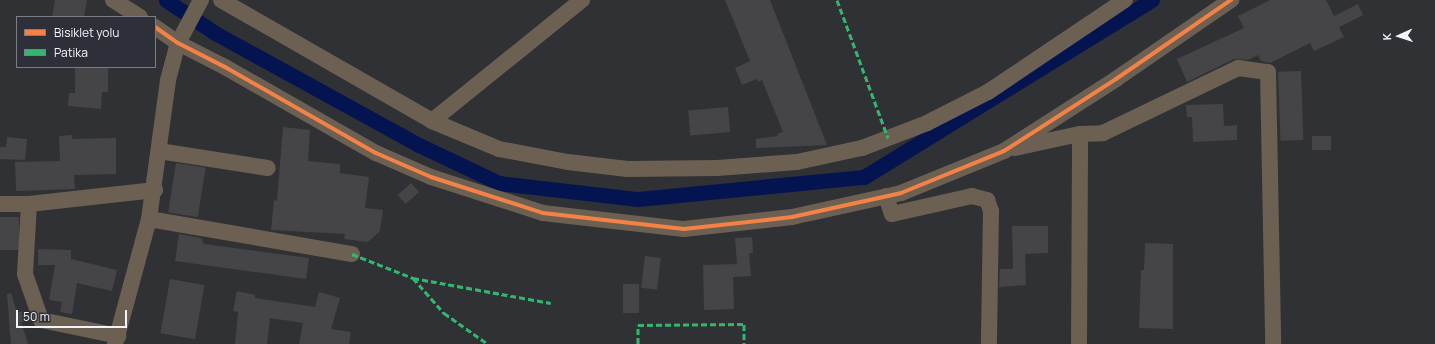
<!DOCTYPE html>
<style>
body{margin:0}
#map{position:relative;width:1435px;height:344px;overflow:hidden;background:#303135;font-family:Manrope,sans-serif}
div>[style]{position:absolute}
.canal>*{height:15px;margin:-7.5px;padding:0 7.5px;transform-origin:7.5px;border-radius:7.5px;background:#041450}
.building>*{inset:0;background:#454548;transform-origin:0 0}
.minor>*{height:16px;margin:-8px;padding:0 8px;transform-origin:8px;border-radius:8px;background:#6b6051}
.quiet>*{height:3px;margin-top:-1.5px;transform-origin:0;background:repeating-linear-gradient(90deg,#33b770 0 6px,transparent 0 9px)}
.cycleway>*{height:4px;margin:-2px;padding:0 2px;transform-origin:2px;border-radius:2px;background:#f48246}
span{translate:-50% -50%;white-space:nowrap;text-align:center;line-height:1.15;-webkit-text-stroke:3px #2d3038;paint-order:stroke}
.legend{position:absolute;left:16px;top:16px;width:140px;height:52px;box-sizing:border-box;background:#2d3038;border:1px solid #7c7e86;margin:0;padding:5px 7px;list-style:none;font-size:12px;color:#f2f4fa}
.legend li{display:flex;align-items:center;gap:8px;height:20px}
.legend b{width:20px;border:1px solid #7c7e86}
.north{position:absolute;left:1379px;top:16px;width:40px;height:40px;-webkit-text-stroke:3px #2d3038;paint-order:stroke;rotate:267deg;font-size:11px;font-weight:700;line-height:16px;text-align:center;color:#f2f4fa}
.north::after{content:'';display:block;margin:auto;width:14px;height:18px;background:#f2f4fa;clip-path:polygon(50% 0,100% 100%,50% 72%,0 100%)}
.scale{position:absolute;left:16px;top:310px;width:111px;height:18px;box-sizing:border-box;border:2px solid #f2f4fa;border-top:0;padding-left:5px;font-size:12px;line-height:14px;white-space:nowrap;color:#f2f4fa;-webkit-text-stroke:3px #2d3038;paint-order:stroke}
</style>
<div id="map">
<div class="canal">
<div style="left:166px;top:0;width:59px;rotate:34deg"></div>
<div style="left:215px;top:33px;width:233px;rotate:28.8deg"></div>
<div style="left:419px;top:145px;width:89px;rotate:25.4deg"></div>
<div style="left:499px;top:183px;width:140px;rotate:6.6deg"></div>
<div style="left:638px;top:199px;width:227px;rotate:-5.6deg"></div>
<div style="left:864px;top:177px;width:338px;rotate:-31.6deg"></div>
</div>
<div class="building">
<div style="clip-path:polygon(55px 0,87px 0,84px 17px,52px 17px)"></div>
<div style="clip-path:polygon(725px 0,770px 0,827px 145px,756px 148px,756px 139px,778px 136px,777px 134px,783px 132px,762px 80px,758px 82px,757px 79px,742px 85px,735px 68px,750px 61px)"></div>
<div style="clip-path:polygon(1270px 0,1326px 0,1334px 16px,1358px 4px,1363px 15px,1339px 27px,1344px 37px,1314px 51px,1310px 43px,1270px 63px,1261px 61px,1258px 55px,1248px 60px,1234px 59px,1187px 82px,1177px 59px,1244px 28px,1238px 16px)"></div>
<div style="clip-path:polygon(75px 67px,108px 67px,108px 92px,102px 92px,101px 109px,68px 106px,69px 93px,75px 93px)"></div>
<div style="left:1301px;top:71px;width:69px;height:23px;rotate:88deg"></div>
<div style="clip-path:polygon(1223px 104px,1224px 126px,1237px 125px,1237px 140px,1193px 142px,1192px 117px,1187px 117px,1186px 105px)"></div>
<div style="left:728px;top:107px;width:25px;height:40px;rotate:85deg"></div>
<div style="clip-path:polygon(283px 127px,310px 130px,308px 161px,340px 164px,340px 173px,369px 177px,365px 208px,383px 210px,380px 231px,368px 242px,344px 239px,345px 234px,271px 230px,274px 200px,277px 201px)"></div>
<div style="clip-path:polygon(72px 135px,72px 139px,116px 138px,116px 174px,74px 175px,75px 189px,16px 191px,15px 162px,60px 161px,59px 136px)"></div>
<div style="left:1312px;top:136px;width:19px;height:14px"></div>
<div style="clip-path:polygon(7px 137px,27px 139px,25px 160px,0 159px,0 147px,6px 147px)"></div>
<div style="left:176px;top:163px;width:30px;height:50px;rotate:9deg"></div>
<div style="left:411px;top:183px;width:12px;height:18px;rotate:48deg"></div>
<div style="left:0;top:217px;width:19px;height:33px"></div>
<div style="clip-path:polygon(1012px 226px,1048px 226px,1048px 253px,1025px 254px,1026px 285px,999px 287px,1000px 269px,1013px 269px)"></div>
<div style="clip-path:polygon(179px 234px,201px 238px,204px 244px,309px 258px,306px 279px,175px 261px)"></div>
<div style="clip-path:polygon(752px 237px,753px 253px,749px 253px,751px 276px,733px 277px,734px 309px,704px 310px,703px 265px,737px 264px,735px 238px)"></div>
<div style="clip-path:polygon(1145px 243px,1173px 244px,1173px 329px,1139px 328px,1141px 270px,1144px 270px)"></div>
<div style="clip-path:polygon(38px 249px,71px 250px,71px 259px,117px 270px,112px 291px,77px 283px,72px 314px,60px 312px,62px 302px,49px 300px,55px 265px,38px 265px)"></div>
<div style="left:645px;top:256px;width:16px;height:32px;rotate:7deg"></div>
<div style="left:170px;top:279px;width:35px;height:55px;rotate:10deg"></div>
<div style="left:623px;top:284px;width:16px;height:29px"></div>
<div style="clip-path:polygon(237px 291px,255px 295px,255px 298px,315px 307px,319px 292px,340px 298px,331px 329px,351px 332px,349px 344px,299px 344px,303px 323px,270px 318px,267px 344px,235px 344px,238px 312px,233px 311px)"></div>
<div style="clip-path:polygon(11px 293px,17px 312px,28px 311px,28px 322px,21px 322px,28px 344px,11px 344px,7px 294px)"></div>
</div>
<div class="minor">
<div style="left:113px;top:0;width:32px;rotate:32deg"></div>
<div style="left:221px;top:0;width:243px;rotate:29.8deg"></div>
<div style="left:432px;top:121px;width:73px;rotate:22.7deg"></div>
<div style="left:499px;top:149px;width:70px;rotate:10.7deg"></div>
<div style="left:568px;top:162px;width:60px;rotate:6.7deg"></div>
<div style="left:628px;top:169px;width:89px;rotate:-0.6deg"></div>
<div style="left:717px;top:168px;width:80px;rotate:-4.3deg"></div>
<div style="left:797px;top:162px;width:66px;rotate:-12.2deg"></div>
<div style="left:862px;top:148px;width:70px;rotate:-21deg"></div>
<div style="left:927px;top:123px;width:68px;rotate:-26.9deg"></div>
<div style="left:988px;top:92px;width:165px;rotate:-33.9deg"></div>
<div style="left:155px;top:27px;width:28px;rotate:35deg"></div>
<div style="left:178px;top:43px;width:53px;rotate:27.1deg"></div>
<div style="left:225px;top:67px;width:174px;rotate:29.7deg"></div>
<div style="left:376px;top:153px;width:60px;rotate:23.6deg"></div>
<div style="left:431px;top:177px;width:118px;rotate:17.8deg"></div>
<div style="left:543px;top:213px;width:142px;rotate:6.5deg"></div>
<div style="left:684px;top:229px;width:109px;rotate:-6.3deg"></div>
<div style="left:792px;top:217px;width:112px;rotate:-12.4deg"></div>
<div style="left:901px;top:193px;width:111px;rotate:-22.2deg"></div>
<div style="left:1004px;top:151px;width:133px;rotate:-32.7deg"></div>
<div style="left:1116px;top:79px;width:140px;rotate:-34.5deg"></div>
<div style="left:432px;top:121px;width:193px;rotate:-38.9deg"></div>
<div style="left:1015px;top:148px;width:66px;rotate:-12.2deg"></div>
<div style="left:1080px;top:134px;width:23px;rotate:-2deg"></div>
<div style="left:1103px;top:133px;width:150px;rotate:-25.7deg"></div>
<div style="left:1238px;top:68px;width:30px;rotate:8deg"></div>
<div style="left:1268px;top:72px;width:272px;rotate:88.9deg"></div>
<div style="left:159px;top:151px;width:110px;rotate:8.9deg"></div>
<div style="left:886px;top:196px;width:19px;rotate:72deg"></div>
<div style="left:892px;top:214px;width:82px;rotate:-12.7deg"></div>
<div style="left:972px;top:196px;width:16px;rotate:15deg"></div>
<div style="left:987px;top:200px;width:12px;rotate:70deg"></div>
<div style="left:991px;top:211px;width:133px;rotate:90.9deg"></div>
<div style="left:0;top:204px;width:29px"></div>
<div style="left:29px;top:204px;width:127px;rotate:-6.3deg"></div>
<div style="left:29px;top:204px;width:70px;rotate:93.3deg"></div>
<div style="left:25px;top:274px;width:49px;rotate:70.8deg"></div>
<div style="left:41px;top:320px;width:79px;rotate:11.7deg"></div>
<div style="left:149px;top:219px;width:206px;rotate:9.8deg"></div>
<div style="left:115px;top:344px;width:130px;rotate:-74.8deg"></div>
<div style="left:149px;top:219px;width:140px;rotate:-82.2deg"></div>
<div style="left:168px;top:80px;width:38px;rotate:-75deg"></div>
<div style="left:178px;top:43px;width:49px;rotate:-61.9deg"></div>
<div style="left:1079px;top:344px;width:210px;rotate:-89.7deg"></div>
</div>
<div class="quiet">
<div style="left:837px;top:0;width:147px;rotate:69.7deg"></div>
<div style="left:352px;top:254px;width:66px;rotate:21.5deg"></div>
<div style="left:413px;top:278px;width:47px;rotate:48.5deg"></div>
<div style="left:444px;top:313px;width:54px;rotate:35.2deg"></div>
<div style="left:413px;top:278px;width:140px;rotate:10.3deg"></div>
<div style="left:638px;top:344px;width:19px;rotate:-90deg"></div>
<div style="left:638px;top:325px;width:106px;rotate:-0.5deg"></div>
<div style="left:744px;top:324px;width:20px;rotate:90deg"></div>
</div>
<div class="cycleway">
<div style="left:155px;top:27px;width:28px;rotate:35deg"></div>
<div style="left:178px;top:43px;width:53px;rotate:27.1deg"></div>
<div style="left:225px;top:67px;width:174px;rotate:29.7deg"></div>
<div style="left:376px;top:153px;width:60px;rotate:23.6deg"></div>
<div style="left:431px;top:177px;width:118px;rotate:17.8deg"></div>
<div style="left:543px;top:213px;width:142px;rotate:6.5deg"></div>
<div style="left:684px;top:229px;width:109px;rotate:-6.3deg"></div>
<div style="left:792px;top:217px;width:112px;rotate:-12.4deg"></div>
<div style="left:901px;top:193px;width:111px;rotate:-22.2deg"></div>
<div style="left:1004px;top:151px;width:133px;rotate:-32.7deg"></div>
<div style="left:1116px;top:79px;width:140px;rotate:-34.5deg"></div>
</div>
<ul class="legend">
<li><b style="height:5px;background:#f48246"></b>Bisiklet yolu</li>
<li><b style="height:5px;background:#33b770"></b>Patika</li>
</ul>
<div class="north">K</div>
<div class="scale">50 m</div>
</div>
